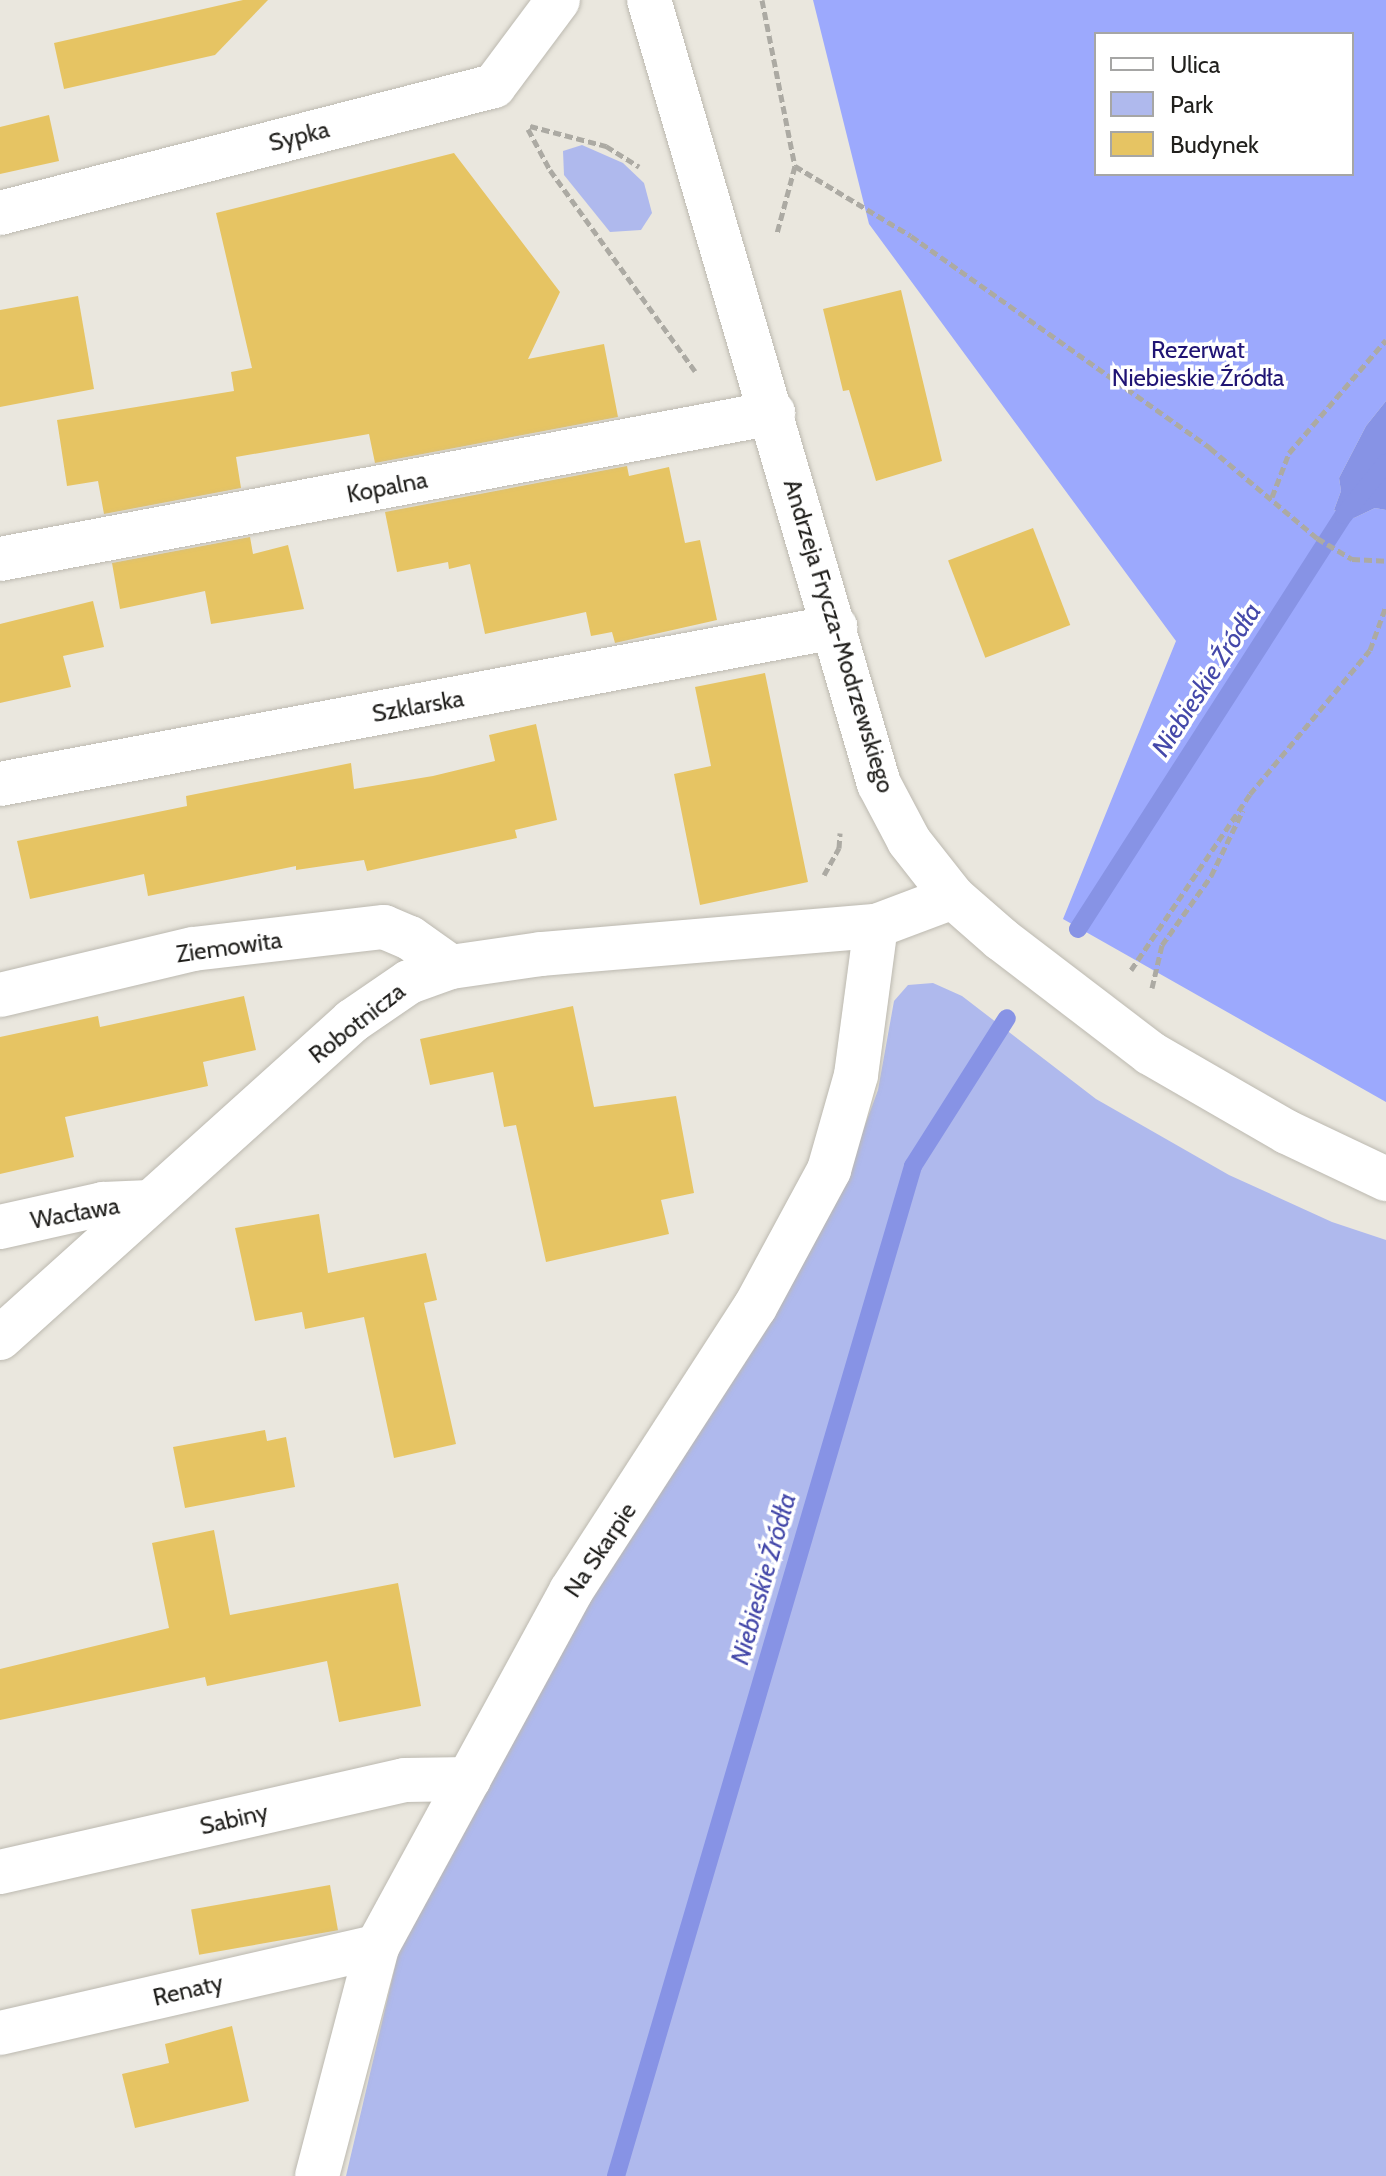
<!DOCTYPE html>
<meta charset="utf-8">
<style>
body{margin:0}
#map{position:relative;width:1386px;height:2176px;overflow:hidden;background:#eae7de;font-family:Cabin,sans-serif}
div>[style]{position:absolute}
.green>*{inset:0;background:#afb9ed}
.forest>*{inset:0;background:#9ca9fd}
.water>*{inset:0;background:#8793e5}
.stream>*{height:18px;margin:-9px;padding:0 9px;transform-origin:9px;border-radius:9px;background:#8793e5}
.building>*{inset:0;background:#e6c463;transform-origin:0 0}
.path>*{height:5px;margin-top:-2.5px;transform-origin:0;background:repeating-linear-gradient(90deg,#acaaa3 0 8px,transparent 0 12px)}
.roads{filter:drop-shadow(0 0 2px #bcb9b0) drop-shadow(0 0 2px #bcb9b0)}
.minor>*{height:44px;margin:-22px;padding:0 22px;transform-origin:22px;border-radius:22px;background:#fff}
span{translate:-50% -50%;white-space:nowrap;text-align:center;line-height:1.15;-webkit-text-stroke:7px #fff;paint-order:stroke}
.street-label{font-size:24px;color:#21201d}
.park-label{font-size:24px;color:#201474}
.water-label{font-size:26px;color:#4448a9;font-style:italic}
.legend{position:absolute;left:1094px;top:32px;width:260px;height:144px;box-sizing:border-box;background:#fff;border:2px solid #a6a6a5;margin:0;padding:10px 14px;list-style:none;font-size:24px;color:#21201d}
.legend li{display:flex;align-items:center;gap:16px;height:40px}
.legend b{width:40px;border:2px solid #a6a6a5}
</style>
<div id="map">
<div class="green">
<div style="clip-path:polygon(582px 145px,623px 163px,644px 183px,652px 213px,641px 230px,610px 232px,564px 175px,563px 151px)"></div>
<div style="clip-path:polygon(933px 983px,962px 996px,1096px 1099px,1229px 1175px,1332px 1222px,1386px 1240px,1386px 2176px,346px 2176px,398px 1954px,602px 1577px,844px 1182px,878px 1090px,894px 1001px,908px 985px)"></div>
</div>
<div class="forest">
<div style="clip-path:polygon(evenodd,813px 0,1386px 0,1386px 401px,1366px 426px,1339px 478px,1341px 491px,1334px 510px,1354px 518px,1375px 508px,1386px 510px,1386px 1102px,1063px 919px,1176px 641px,869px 224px,813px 0,1096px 34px,1352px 34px,1352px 174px,1096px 174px,1096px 34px)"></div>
</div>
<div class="water">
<div style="clip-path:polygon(1386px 401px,1386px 510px,1375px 508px,1354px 518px,1334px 510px,1341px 491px,1339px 478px,1366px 426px)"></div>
</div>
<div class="stream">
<div style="left:1078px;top:929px;width:492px;rotate:-57.3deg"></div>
<div style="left:1344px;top:515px;width:67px;rotate:-51.1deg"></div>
<div style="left:616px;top:2176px;width:1053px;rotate:-73.61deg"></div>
<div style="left:913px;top:1166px;width:175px;rotate:-57.6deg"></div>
</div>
<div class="building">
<div style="clip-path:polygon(243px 0,268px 0,215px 55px,64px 89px,54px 43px)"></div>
<div style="clip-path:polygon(49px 115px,59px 161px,0 174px,0 127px)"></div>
<div style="clip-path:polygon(454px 153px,560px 292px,528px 359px,604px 344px,618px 417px,375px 463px,369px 434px,236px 457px,241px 488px,104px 514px,98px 481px,67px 486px,57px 420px,234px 391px,231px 372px,252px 368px,216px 213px)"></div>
<div style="clip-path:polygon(901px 290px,942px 461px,876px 481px,849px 390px,843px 391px,823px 309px)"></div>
<div style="clip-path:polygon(78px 296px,94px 389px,0 407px,0 310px)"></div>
<div style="clip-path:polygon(627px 466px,629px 476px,669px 467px,685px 543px,700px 540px,717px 620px,615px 643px,612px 632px,591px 636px,586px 612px,485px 634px,470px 564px,449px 569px,448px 562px,397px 572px,385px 512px)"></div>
<div style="left:1033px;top:528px;width:104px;height:91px;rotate:69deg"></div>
<div style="clip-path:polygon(250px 537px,253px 554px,288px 545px,304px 609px,211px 624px,205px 591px,120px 609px,112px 563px)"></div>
<div style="clip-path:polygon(93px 601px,104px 647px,63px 656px,71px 687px,0 703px,0 624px)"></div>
<div style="clip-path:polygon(765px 673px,808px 882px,700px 905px,674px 774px,711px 766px,695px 687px)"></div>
<div style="clip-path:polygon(536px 724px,557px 820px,515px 830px,517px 838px,367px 871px,364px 860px,296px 870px,296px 866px,148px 896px,144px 874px,30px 899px,17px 841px,187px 806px,186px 796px,351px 763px,354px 789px,433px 776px,495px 761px,489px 735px)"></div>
<div style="clip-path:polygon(244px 996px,256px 1050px,203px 1062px,208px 1086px,65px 1117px,74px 1157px,0 1174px,0 1037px,98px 1016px,100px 1027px)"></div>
<div style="clip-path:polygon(573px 1006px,594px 1107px,676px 1096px,694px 1193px,661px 1200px,669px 1234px,546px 1262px,516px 1125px,504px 1127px,493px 1072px,430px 1085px,420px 1039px)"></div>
<div style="clip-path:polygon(319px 1214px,328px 1273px,426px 1253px,437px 1300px,424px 1303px,456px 1444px,394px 1458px,364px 1317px,305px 1329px,302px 1312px,255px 1321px,235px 1228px)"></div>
<div style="clip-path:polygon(265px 1430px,267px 1441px,286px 1437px,295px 1487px,185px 1508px,173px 1447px)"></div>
<div style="clip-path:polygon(214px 1530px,230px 1615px,398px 1583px,421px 1706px,339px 1722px,327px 1661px,207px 1686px,205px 1677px,0 1720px,0 1669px,169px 1628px,152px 1543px)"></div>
<div style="left:330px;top:1885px;width:46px;height:141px;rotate:80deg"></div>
<div style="clip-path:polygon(232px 2026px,249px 2101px,135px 2128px,122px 2074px,169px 2063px,165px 2044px)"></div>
</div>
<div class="path">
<div style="left:762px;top:0;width:169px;rotate:78.8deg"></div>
<div style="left:795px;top:166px;width:69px;rotate:105deg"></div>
<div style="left:530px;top:126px;width:79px;rotate:14.7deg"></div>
<div style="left:606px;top:146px;width:39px;rotate:32deg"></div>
<div style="left:528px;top:129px;width:47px;rotate:61.8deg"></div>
<div style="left:550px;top:170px;width:248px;rotate:54.2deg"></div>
<div style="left:795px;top:166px;width:135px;rotate:31.1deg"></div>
<div style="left:911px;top:236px;width:367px;rotate:35.3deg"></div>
<div style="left:1210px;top:448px;width:140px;rotate:40.1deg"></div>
<div style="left:1317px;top:538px;width:41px;rotate:31deg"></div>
<div style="left:1352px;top:559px;width:34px;rotate:3deg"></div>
<div style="left:1272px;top:497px;width:47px;rotate:-68.9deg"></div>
<div style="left:1289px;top:453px;width:149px;rotate:-49.4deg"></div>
<div style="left:824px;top:875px;width:31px;rotate:-61deg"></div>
<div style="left:839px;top:848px;width:15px;rotate:-86deg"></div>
<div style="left:1131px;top:970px;width:212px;rotate:-55.9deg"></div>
<div style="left:1250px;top:794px;width:187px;rotate:-50.2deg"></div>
<div style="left:1370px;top:650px;width:47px;rotate:-70deg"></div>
<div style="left:1152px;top:988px;width:44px;rotate:-76.9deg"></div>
<div style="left:1162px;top:945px;width:85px;rotate:-54.6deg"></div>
<div style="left:1211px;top:876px;width:73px;rotate:-64.1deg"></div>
</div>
<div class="roads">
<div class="minor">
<div style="left:649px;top:0;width:817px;rotate:73.65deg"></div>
<div style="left:879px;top:784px;width:64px;rotate:62.2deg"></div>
<div style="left:909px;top:841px;width:71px;rotate:51.8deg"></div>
<div style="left:953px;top:897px;width:64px;rotate:41.2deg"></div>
<div style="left:1001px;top:939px;width:188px;rotate:37.4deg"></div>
<div style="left:1150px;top:1053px;width:158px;rotate:30deg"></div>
<div style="left:1287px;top:1132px;width:110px;rotate:25.4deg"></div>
<div style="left:0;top:213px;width:510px;rotate:-14.42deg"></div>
<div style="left:494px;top:86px;width:107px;rotate:-53.3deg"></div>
<div style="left:0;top:559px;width:787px;rotate:-10.7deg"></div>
<div style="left:0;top:784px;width:850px;rotate:-10.65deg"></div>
<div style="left:0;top:995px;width:198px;rotate:-13.4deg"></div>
<div style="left:193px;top:949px;width:192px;rotate:-6.6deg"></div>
<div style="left:384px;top:927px;width:28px;rotate:23deg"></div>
<div style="left:410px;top:938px;width:50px;rotate:35.3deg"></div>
<div style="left:0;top:1227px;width:106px;rotate:-12.6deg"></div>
<div style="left:103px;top:1204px;width:47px;rotate:-2.4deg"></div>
<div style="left:0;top:1338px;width:474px;rotate:-42deg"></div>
<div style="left:352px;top:1021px;width:69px;rotate:-34.4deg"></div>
<div style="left:409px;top:982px;width:45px;rotate:-19.7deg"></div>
<div style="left:451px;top:967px;width:91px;rotate:-8.2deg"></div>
<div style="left:541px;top:954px;width:336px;rotate:-4.8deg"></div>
<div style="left:876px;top:926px;width:82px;rotate:-20.6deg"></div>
<div style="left:0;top:1872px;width:415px;rotate:-12.8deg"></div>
<div style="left:405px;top:1780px;width:64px;rotate:-0.9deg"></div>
<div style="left:0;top:2033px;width:387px;rotate:-12.9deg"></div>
<div style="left:317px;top:2176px;width:237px;rotate:-75.3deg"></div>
<div style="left:377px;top:1947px;width:405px;rotate:-61.4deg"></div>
<div style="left:571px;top:1591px;width:338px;rotate:-57.1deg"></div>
<div style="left:755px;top:1307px;width:156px;rotate:-61.6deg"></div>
<div style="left:829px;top:1170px;width:99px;rotate:-74.1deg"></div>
<div style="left:856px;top:1075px;width:150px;rotate:-82.4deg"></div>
</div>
</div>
<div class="street-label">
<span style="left:299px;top:136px;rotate:-14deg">Sypka</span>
<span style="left:387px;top:487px;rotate:-11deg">Kopalna</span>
<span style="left:839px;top:636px;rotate:73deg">Andrzeja Frycza-Modrzewskiego</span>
<span style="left:418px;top:706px;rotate:-10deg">Szklarska</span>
<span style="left:229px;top:947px;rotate:-8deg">Ziemowita</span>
<span style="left:357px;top:1023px;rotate:-38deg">Robotnicza</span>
<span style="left:75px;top:1213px;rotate:-10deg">Wacława</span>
<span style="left:600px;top:1550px;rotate:-56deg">Na Skarpie</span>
<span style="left:234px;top:1819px;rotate:-13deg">Sabiny</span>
<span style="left:188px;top:1990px;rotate:-13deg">Renaty</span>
</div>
<div class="park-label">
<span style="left:1198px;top:364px">Rezerwat<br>Niebieskie Źródła</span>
</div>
<div class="water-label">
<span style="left:1207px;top:680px;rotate:-57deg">Niebieskie Źródła</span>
<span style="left:764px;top:1579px;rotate:-74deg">Niebieskie Źródła</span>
</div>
<ul class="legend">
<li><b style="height:10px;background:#fff"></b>Ulica</li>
<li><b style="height:22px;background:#afb9ed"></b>Park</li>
<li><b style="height:22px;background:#e6c463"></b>Budynek</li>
</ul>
</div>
